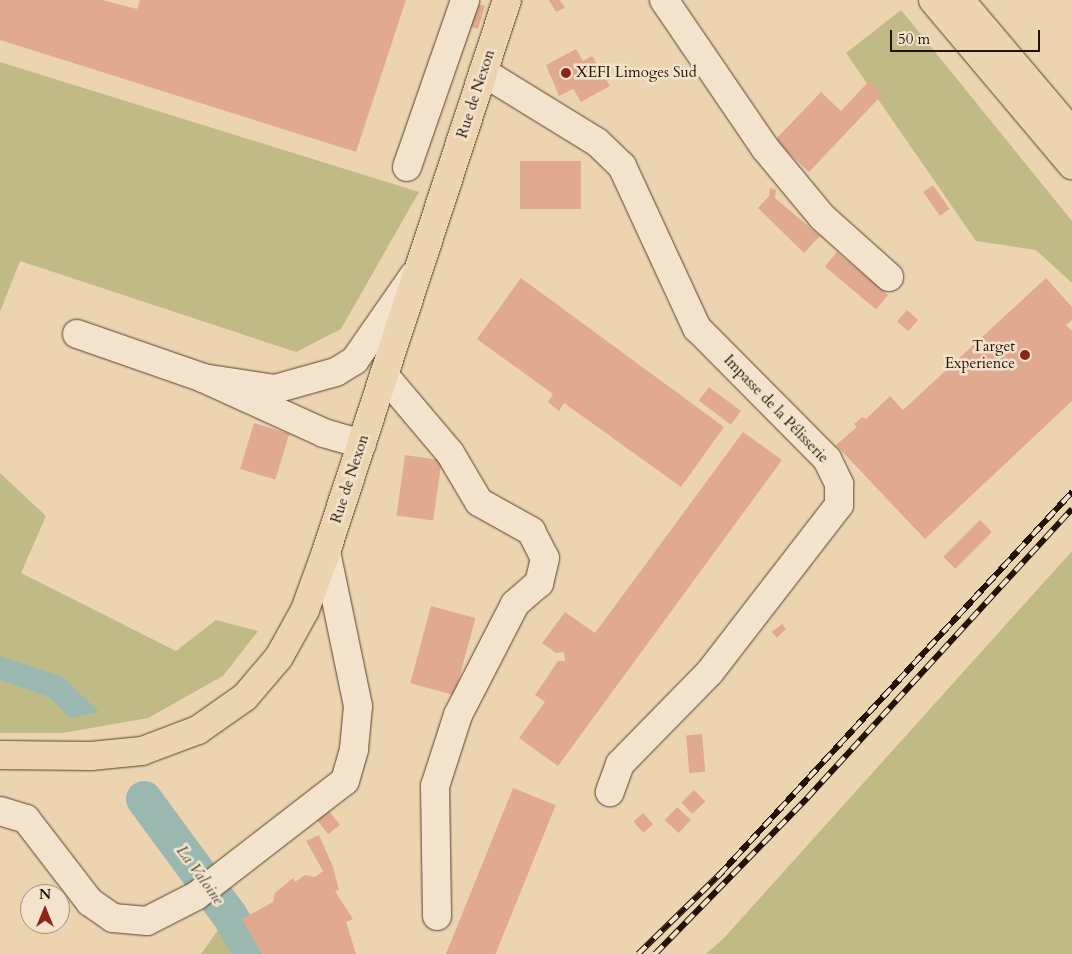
<!DOCTYPE html>
<meta charset="utf-8">
<style>
body{margin:0}
#map{position:relative;width:1072px;height:954px;overflow:hidden;background:#edd4b1;font-family:Cardo,serif}
div>[style]{position:absolute}
.green>*{inset:0;background:#c0ba86}
.water>*{inset:0;background:#9ab7b0}
.river>*{height:36px;margin:-18px;padding:0 18px;transform-origin:18px;border-radius:18px;background:#9ab7b0}
.building>*{inset:0;background:#e1aa90;transform-origin:0 0}
.roads{filter:drop-shadow(0 0 1px #56422c) drop-shadow(0 0 1px #56422c)}
.minor>*{height:28px;margin:-14px;padding:0 14px;transform-origin:14px;border-radius:14px;background:#f3e3cc}
.major>*{height:28px;margin:-14px;padding:0 14px;transform-origin:14px;border-radius:14px;background:#edd4b1}
.rail>*{height:5.5px;margin-top:-2.75px;transform-origin:0;background:repeating-linear-gradient(90deg,#f3e3cc 0 11px,#231200 0 22px);box-sizing:border-box;border-block:1px solid #231200}
.dots>*{width:14px;height:14px;translate:-50% -50%;box-sizing:border-box;border:2px solid #f3e3cc;border-radius:50%}
span{translate:-50% -50%;white-space:nowrap;text-align:center;line-height:1.15;-webkit-text-stroke:5px #f3e3cc;paint-order:stroke}
.poi-label{font-size:15px;color:#231200}
.left{translate:0 -50%;text-align:left}
.right{translate:-100% -50%;text-align:right}
.street-label{font-size:15px;color:#231200}
.water-label{font-size:16px;color:#4d4c3e;font-style:italic}
.north{position:absolute;left:20px;top:884px;width:50px;height:50px;box-sizing:border-box;background:#f3e3cc;border:1px solid #a08f7a;border-radius:50%;rotate:0deg;font-size:14px;font-weight:700;line-height:20px;text-align:center;color:#231200}
.north::after{content:'';display:block;margin:auto;width:18px;height:22px;background:#8f2418;clip-path:polygon(50% 0,100% 100%,50% 72%,0 100%)}
.scale{position:absolute;left:890px;top:30px;width:150px;height:22px;box-sizing:border-box;border:2px solid #231200;border-top:0;padding-left:6px;font-size:15px;line-height:18px;white-space:nowrap;color:#231200;-webkit-text-stroke:4px #f3e3cc;paint-order:stroke}
</style>
<div id="map">
<div class="green">
<div style="clip-path:polygon(901px 10px,1072px 221px,1072px 283px,1036px 250px,976px 241px,846px 53px)"></div>
<div style="clip-path:polygon(0 62px,419px 192px,341px 329px,296px 352px,20px 261px,0 312px)"></div>
<div style="clip-path:polygon(0 473px,46px 516px,21px 573px,176px 651px,216px 620px,258px 631px,223px 676px,148px 718px,63px 733px,0 733px)"></div>
<div style="clip-path:polygon(1072px 551px,1072px 954px,706px 954px,724px 938px)"></div>
<div style="clip-path:polygon(220px 927px,233px 954px,201px 954px)"></div>
</div>
<div class="water">
<div style="clip-path:polygon(0 656px,63px 677px,99px 712px,70px 718px,49px 697px,0 680px)"></div>
<div style="clip-path:polygon(218px 880px,242px 919px,262px 954px,246px 954px,220px 927px,206px 889px)"></div>
</div>
<div class="river">
<div style="left:144px;top:799px;width:145px;rotate:53.7deg"></div>
<div style="left:230px;top:916px;width:44px;rotate:59.9deg"></div>
</div>
<div class="building">
<div style="clip-path:polygon(0 0,102px 0,137px 9px,140px 0,406px 0,356px 152px,0 40px)"></div>
<div style="clip-path:polygon(549px 0,560px 0,565px 8px,556px 12px)"></div>
<div style="clip-path:polygon(476px 4px,485px 6px,478px 29px,468px 26px)"></div>
<div style="clip-path:polygon(576px 49px,583px 61px,592px 56px,610px 86px,581px 102px,573px 89px,559px 96px,546px 65px)"></div>
<div style="clip-path:polygon(870px 80px,882px 95px,809px 172px,775px 140px,821px 92px,841px 111px)"></div>
<div style="left:581px;top:161px;width:48px;height:61px;rotate:90deg"></div>
<div style="left:933px;top:185px;width:29px;height:12px;rotate:55deg"></div>
<div style="clip-path:polygon(770px 188px,776px 190px,775px 198px,820px 236px,804px 253px,758px 208px,769px 196px)"></div>
<div style="left:837px;top:252px;width:67px;height:19px;rotate:40deg"></div>
<div style="clip-path:polygon(521px 278px,724px 427px,681px 487px,564px 403px,559px 411px,548px 402px,553px 394px,477px 339px)"></div>
<div style="clip-path:polygon(1046px 278px,1072px 307px,1072px 320px,1066px 325px,1072px 331px,1072px 401px,925px 539px,836px 445px,857px 427px,854px 424px,862px 417px,866px 419px,890px 396px,903px 410px)"></div>
<div style="left:907px;top:310px;width:15px;height:15px;rotate:42deg"></div>
<div style="left:709px;top:387px;width:40px;height:17px;rotate:37deg"></div>
<div style="left:254px;top:423px;width:37px;height:48px;rotate:17deg"></div>
<div style="clip-path:polygon(743px 432px,782px 460px,558px 766px,519px 738px,545px 702px,535px 695px,558px 661px,565px 661px,564px 652px,556px 653px,542px 643px,565px 612px,595px 633px)"></div>
<div style="left:405px;top:455px;width:37px;height:61px;rotate:8deg"></div>
<div style="left:980px;top:520px;width:17px;height:52px;rotate:45deg"></div>
<div style="left:431px;top:606px;width:46px;height:80px;rotate:15deg"></div>
<div style="clip-path:polygon(782px 624px,786px 629px,777px 638px,772px 632px)"></div>
<div style="left:702px;top:734px;width:38px;height:16px;rotate:85deg"></div>
<div style="left:513px;top:788px;width:46px;height:179px;rotate:22deg"></div>
<div style="left:694px;top:790px;width:16px;height:18px;rotate:45deg"></div>
<div style="left:677px;top:807px;width:19px;height:18px;rotate:43deg"></div>
<div style="left:328px;top:810px;width:19px;height:15px;rotate:51deg"></div>
<div style="left:643px;top:813px;width:15px;height:13px;rotate:48deg"></div>
<div style="clip-path:polygon(319px 835px,333px 867px,339px 890px,335px 891px,353px 919px,346px 922px,356px 954px,262px 954px,242px 919px,273px 902px,275px 893px,293px 878px,295px 882px,305px 875px,315px 877px,323px 871px,306px 841px)"></div>
</div>
<div class="roads">
<div class="minor">
<div style="left:664px;top:0;width:179px;rotate:55.7deg"></div>
<div style="left:765px;top:148px;width:89px;rotate:50.4deg"></div>
<div style="left:822px;top:217px;width:90px;rotate:41.8deg"></div>
<div style="left:483px;top:72px;width:134px;rotate:31.6deg"></div>
<div style="left:597px;top:142px;width:35px;rotate:44deg"></div>
<div style="left:622px;top:166px;width:179px;rotate:65.2deg"></div>
<div style="left:697px;top:328px;width:185px;rotate:45.2deg"></div>
<div style="left:827px;top:459px;width:28px;rotate:64deg"></div>
<div style="left:839px;top:484px;width:21px;rotate:90deg"></div>
<div style="left:839px;top:505px;width:212px;rotate:127.7deg"></div>
<div style="left:709px;top:673px;width:127px;rotate:134.4deg"></div>
<div style="left:620px;top:764px;width:30px;rotate:110deg"></div>
<div style="left:407px;top:167px;width:177px;rotate:-70.8deg"></div>
<div style="left:77px;top:334px;width:133px;rotate:19.2deg"></div>
<div style="left:384px;top:375px;width:102px;rotate:49.8deg"></div>
<div style="left:450px;top:453px;width:57px;rotate:59.4deg"></div>
<div style="left:479px;top:502px;width:60px;rotate:29.1deg"></div>
<div style="left:531px;top:531px;width:30px;rotate:63deg"></div>
<div style="left:545px;top:558px;width:26px;rotate:103deg"></div>
<div style="left:539px;top:583px;width:32px;rotate:139deg"></div>
<div style="left:515px;top:604px;width:125px;rotate:117.2deg"></div>
<div style="left:458px;top:715px;width:75px;rotate:107.9deg"></div>
<div style="left:435px;top:786px;width:130px;rotate:89.1deg"></div>
<div style="left:362px;top:444px;width:40px;rotate:-164deg"></div>
<div style="left:324px;top:433px;width:133px;rotate:-155.6deg"></div>
<div style="left:203px;top:378px;width:73px;rotate:8.7deg"></div>
<div style="left:275px;top:389px;width:63px;rotate:-15.6deg"></div>
<div style="left:336px;top:372px;width:22px;rotate:-32deg"></div>
<div style="left:355px;top:360px;width:103px;rotate:-55.2deg"></div>
<div style="left:0;top:811px;width:27px;rotate:17deg"></div>
<div style="left:26px;top:819px;width:105px;rotate:52.4deg"></div>
<div style="left:90px;top:902px;width:28px;rotate:35deg"></div>
<div style="left:113px;top:918px;width:34px;rotate:5deg"></div>
<div style="left:147px;top:921px;width:55px;rotate:-27deg"></div>
<div style="left:196px;top:896px;width:188px;rotate:-37.7deg"></div>
<div style="left:345px;top:781px;width:33px;rotate:-74deg"></div>
<div style="left:354px;top:749px;width:43px;rotate:-84.7deg"></div>
<div style="left:358px;top:706px;width:157px;rotate:-101.7deg"></div>
</div>
<div class="major">
<div style="left:933px;top:0;width:216px;rotate:49.9deg"></div>
<div style="left:960px;top:0;width:173px;rotate:49.7deg"></div>
<div style="left:0;top:755px;width:91px;rotate:0.6deg"></div>
<div style="left:91px;top:756px;width:51px;rotate:-5.6deg"></div>
<div style="left:142px;top:751px;width:60px;rotate:-20.6deg"></div>
<div style="left:198px;top:730px;width:57px;rotate:-35.1deg"></div>
<div style="left:245px;top:697px;width:52px;rotate:-49.6deg"></div>
<div style="left:279px;top:657px;width:54px;rotate:-61deg"></div>
<div style="left:305px;top:610px;width:62px;rotate:-70.1deg"></div>
<div style="left:326px;top:552px;width:581px;rotate:-71.85deg"></div>
</div>
</div>
<div class="rail">
<div style="left:638px;top:954px;width:113px;rotate:-44.3deg"></div>
<div style="left:719px;top:875px;width:521px;rotate:-47.33deg"></div>
<div style="left:655px;top:954px;width:218px;rotate:-45.7deg"></div>
<div style="left:807px;top:798px;width:392px;rotate:-47.5deg"></div>
</div>
<div class="dots">
<div style="left:566px;top:73px;background:#8f2418"></div>
<div style="left:1025px;top:355px;background:#8f2418"></div>
</div>
<div class="poi-label">
<span class="left" style="left:576px;top:73px">XEFI Limoges Sud</span>
<span class="right" style="left:1015px;top:355px">Target<br>Experience</span>
</div>
<div class="street-label">
<span style="left:476px;top:94px;rotate:-72deg">Rue de Nexon</span>
<span style="left:776px;top:409px;rotate:46deg">Impasse de la Pélisserie</span>
<span style="left:350px;top:479px;rotate:-72deg">Rue de Nexon</span>
</div>
<div class="water-label">
<span style="left:200px;top:875px;rotate:54deg">La Valoine</span>
</div>
<div class="north">N</div>
<div class="scale">50 m</div>
</div>
